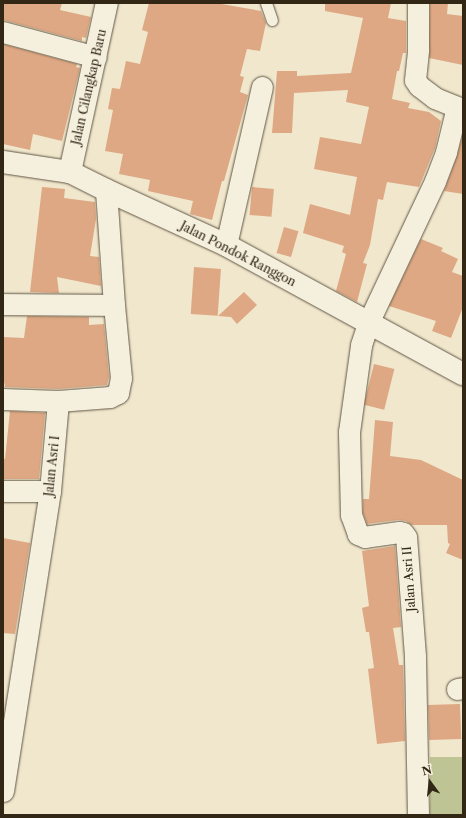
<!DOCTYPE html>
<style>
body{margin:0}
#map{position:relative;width:466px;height:818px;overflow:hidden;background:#f0e7cd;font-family:"Libre Caslon Text",serif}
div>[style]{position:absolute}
.green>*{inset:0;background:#bec494;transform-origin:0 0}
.building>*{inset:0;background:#dda883;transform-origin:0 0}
.roads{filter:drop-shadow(0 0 1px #625643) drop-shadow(0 0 1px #625643)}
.service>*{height:11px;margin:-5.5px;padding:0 5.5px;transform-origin:5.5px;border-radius:5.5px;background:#f5efde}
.minor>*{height:21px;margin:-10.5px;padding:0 10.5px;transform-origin:10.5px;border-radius:10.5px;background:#f5efde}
.tertiary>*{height:22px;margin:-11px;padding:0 11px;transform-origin:11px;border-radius:11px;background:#f5efde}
span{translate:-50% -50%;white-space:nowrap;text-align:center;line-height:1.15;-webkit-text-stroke:3px #f5efde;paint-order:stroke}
.street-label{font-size:12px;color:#322615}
.frame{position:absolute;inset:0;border:4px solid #322615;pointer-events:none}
.north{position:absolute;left:410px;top:762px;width:40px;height:40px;-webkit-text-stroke:3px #f5efde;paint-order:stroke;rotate:345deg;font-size:11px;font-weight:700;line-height:16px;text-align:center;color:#322615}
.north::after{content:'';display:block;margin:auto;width:14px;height:18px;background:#322615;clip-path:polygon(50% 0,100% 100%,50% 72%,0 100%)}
</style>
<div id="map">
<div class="green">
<div style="left:463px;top:757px;width:58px;height:33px;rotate:90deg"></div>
</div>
<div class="building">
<div style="clip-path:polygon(3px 3px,62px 3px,60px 10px,91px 17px,86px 38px,82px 37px,82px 41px,3px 20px)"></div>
<div style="clip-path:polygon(149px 3px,216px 3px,261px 11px,266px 23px,260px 51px,247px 49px,240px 76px,244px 77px,240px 92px,248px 95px,224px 181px,222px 181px,212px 220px,190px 214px,193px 201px,148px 191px,150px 180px,119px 174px,123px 154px,105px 151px,113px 110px,108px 109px,112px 88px,120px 89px,126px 61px,140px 64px,148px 32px,142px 30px)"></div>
<div style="clip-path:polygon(325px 3px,391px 3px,388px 18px,406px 21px,406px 53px,403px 53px,399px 71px,397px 71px,392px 99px,410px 103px,408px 108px,429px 112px,441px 121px,435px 148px,419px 187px,387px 182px,383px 200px,378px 199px,370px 245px,363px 263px,367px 264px,357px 302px,336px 291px,346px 254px,342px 252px,344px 246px,303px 233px,310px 204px,350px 215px,357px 177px,314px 169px,320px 137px,361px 144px,369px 107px,346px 102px,348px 90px,294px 93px,292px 133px,272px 133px,277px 71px,297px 71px,297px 76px,351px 73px,363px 18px,325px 11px)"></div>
<div style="clip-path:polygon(430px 3px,448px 3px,447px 14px,463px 16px,463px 65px,429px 58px)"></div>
<div style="clip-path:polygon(3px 44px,77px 64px,76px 67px,80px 68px,62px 141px,33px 134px,30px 150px,3px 144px)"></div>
<div style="clip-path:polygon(463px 133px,463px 194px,444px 191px,457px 156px)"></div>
<div style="clip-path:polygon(42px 187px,65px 189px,64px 198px,95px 202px,96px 219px,90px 256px,99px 257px,101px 286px,57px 277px,59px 293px,30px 292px)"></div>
<div style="left:252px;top:187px;width:22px;height:28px;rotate:5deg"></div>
<div style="left:284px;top:227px;width:15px;height:27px;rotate:16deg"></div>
<div style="clip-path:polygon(421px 239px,443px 248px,441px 251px,458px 259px,452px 272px,463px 276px,463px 307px,451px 338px,432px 331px,436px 321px,389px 306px)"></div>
<div style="left:194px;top:267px;width:27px;height:47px;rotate:4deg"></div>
<div style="clip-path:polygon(244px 292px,257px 305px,237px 324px,231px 317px,218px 316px)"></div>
<div style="clip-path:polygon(27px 316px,89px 317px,89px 325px,104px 324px,109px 377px,107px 385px,58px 389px,5px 387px,3px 375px,3px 337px,24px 338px)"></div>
<div style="left:374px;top:364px;width:21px;height:42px;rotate:14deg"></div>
<div style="clip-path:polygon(10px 411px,45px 413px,39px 479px,3px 479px,3px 459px,5px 459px)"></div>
<div style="clip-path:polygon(375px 420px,393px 422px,390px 456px,421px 460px,463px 480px,463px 560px,446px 553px,450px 544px,448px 543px,447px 525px,411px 525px,406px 521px,398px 520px,367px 524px,363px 513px,363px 499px,369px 499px)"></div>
<div style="clip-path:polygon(3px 538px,30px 543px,15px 634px,3px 633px)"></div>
<div style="clip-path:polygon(395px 546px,401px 627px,393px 628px,399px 665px,403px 665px,405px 741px,377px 744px,368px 669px,374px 668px,369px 632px,366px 632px,362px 608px,369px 606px,362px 551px)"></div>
<div style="left:460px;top:704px;width:35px;height:32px;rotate:88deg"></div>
</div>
<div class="roads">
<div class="service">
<div style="left:266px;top:3px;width:18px;rotate:71deg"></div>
</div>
<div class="minor">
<div style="left:3px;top:32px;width:96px;rotate:15deg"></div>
<div style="left:226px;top:245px;width:162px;rotate:-77.2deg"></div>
<div style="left:3px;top:304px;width:111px;rotate:0.5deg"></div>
<div style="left:3px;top:399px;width:55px;rotate:2.1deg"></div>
<div style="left:3px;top:491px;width:47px"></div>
<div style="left:457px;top:689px;width:6px;rotate:-9deg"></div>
<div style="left:3px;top:791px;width:304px;rotate:-81.1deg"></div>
<div style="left:50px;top:491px;width:90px;rotate:-84.9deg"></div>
<div style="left:58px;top:401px;width:52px;rotate:-4.4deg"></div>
<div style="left:110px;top:397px;width:9px;rotate:-27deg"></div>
<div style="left:118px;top:393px;width:15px;rotate:-79deg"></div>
<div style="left:121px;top:378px;width:73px;rotate:-95.5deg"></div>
<div style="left:114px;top:305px;width:115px;rotate:-94deg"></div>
<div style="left:418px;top:815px;width:159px;rotate:-91.1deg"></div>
<div style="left:415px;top:656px;width:119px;rotate:-94.3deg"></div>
<div style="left:406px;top:537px;width:5px;rotate:-127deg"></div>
<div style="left:403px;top:533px;width:4px;rotate:-166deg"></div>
<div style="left:399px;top:532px;width:34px;rotate:172deg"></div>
<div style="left:365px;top:537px;width:8px;rotate:-157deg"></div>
<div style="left:358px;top:534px;width:20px;rotate:-110deg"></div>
<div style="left:351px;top:515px;width:83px;rotate:-91.4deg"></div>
<div style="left:349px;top:432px;width:88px;rotate:-82.1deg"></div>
<div style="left:361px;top:345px;width:23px;rotate:-72deg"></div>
<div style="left:368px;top:323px;width:157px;rotate:-64.7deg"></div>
<div style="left:435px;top:181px;width:31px;rotate:-69deg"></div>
<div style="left:446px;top:152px;width:46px;rotate:-76.3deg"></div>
<div style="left:457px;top:107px;width:24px;rotate:-158deg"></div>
<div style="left:435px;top:98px;width:20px;rotate:-143deg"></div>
<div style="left:419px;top:86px;width:7px;rotate:-124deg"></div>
<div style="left:415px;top:80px;width:31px;rotate:-84deg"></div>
<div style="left:418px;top:49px;width:46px;rotate:-90deg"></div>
</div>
<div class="tertiary">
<div style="left:3px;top:162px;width:68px;rotate:8.5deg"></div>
<div style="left:70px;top:172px;width:40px;rotate:26.6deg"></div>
<div style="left:106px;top:190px;width:132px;rotate:24.6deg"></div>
<div style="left:226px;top:245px;width:270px;rotate:28.6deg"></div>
<div style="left:70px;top:172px;width:173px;rotate:-77.7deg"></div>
</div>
</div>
<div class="street-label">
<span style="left:89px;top:87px;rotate:-77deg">Jalan Cilangkap Baru</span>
<span style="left:238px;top:254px;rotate:27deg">Jalan Pondok Ranggon</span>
<span style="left:52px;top:466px;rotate:-84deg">Jalan Asri I</span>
<span style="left:409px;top:579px;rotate:-94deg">Jalan Asri II</span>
</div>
<div class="frame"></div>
<div class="north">N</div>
</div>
